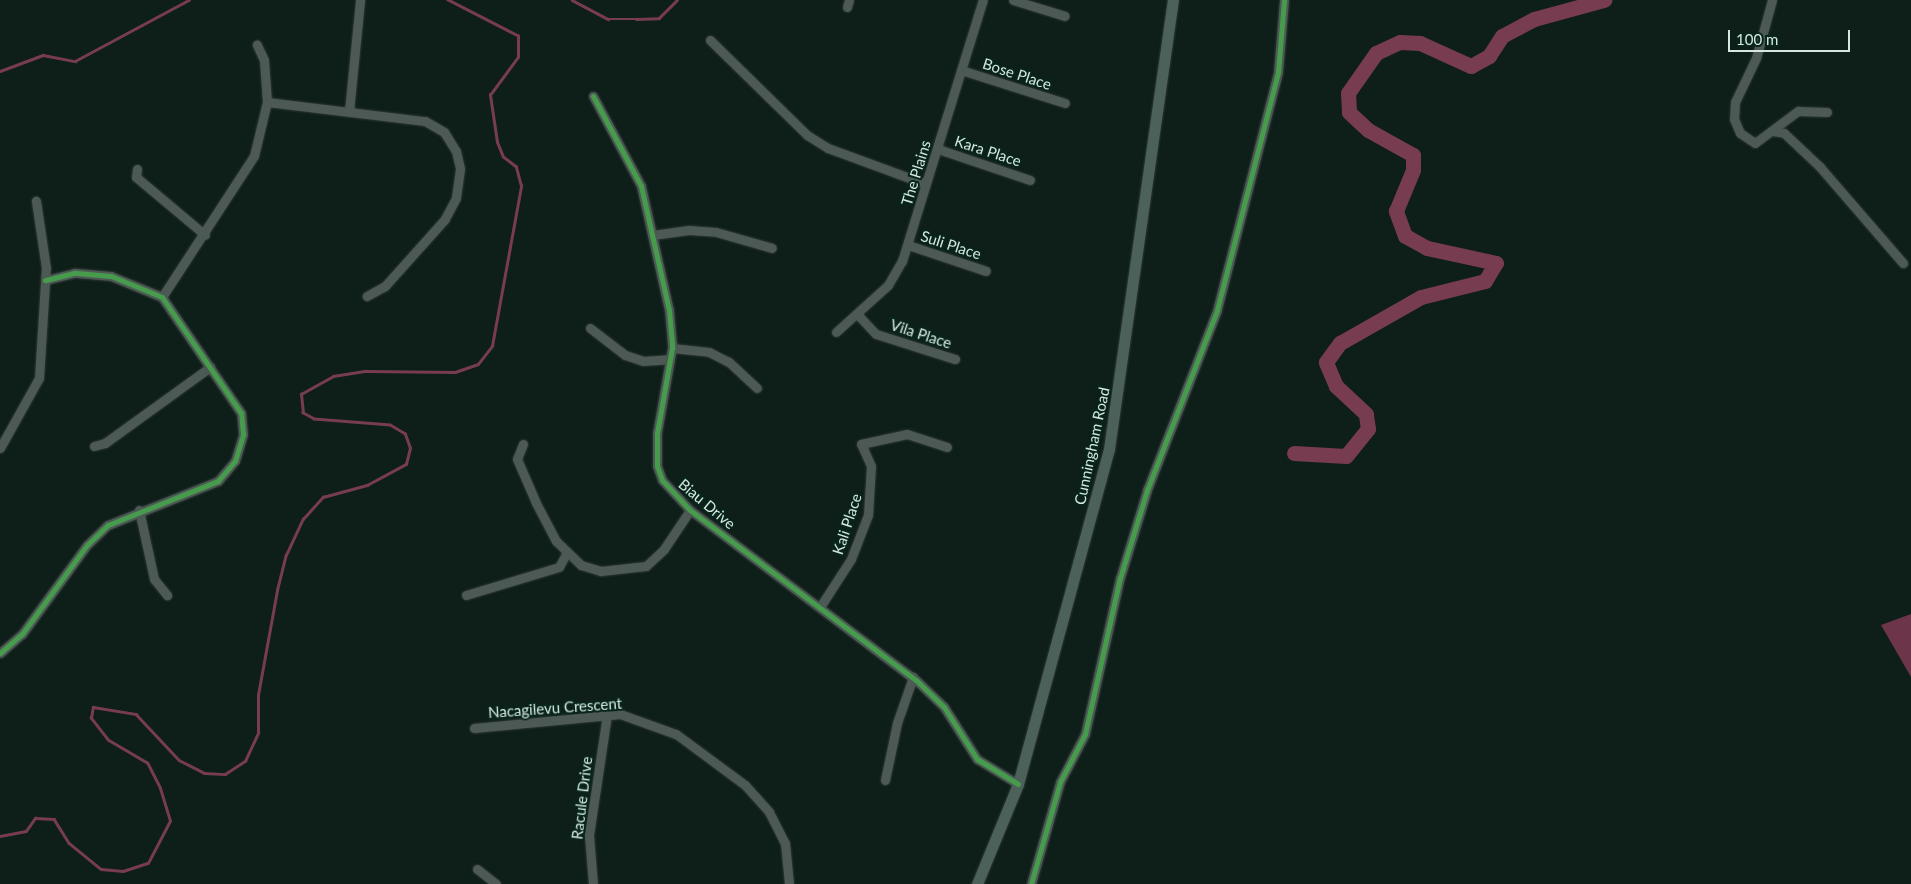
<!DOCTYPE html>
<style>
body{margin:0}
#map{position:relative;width:1911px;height:884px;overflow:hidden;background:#0e1e19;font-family:Lato,sans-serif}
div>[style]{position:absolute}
.forest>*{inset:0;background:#6d3549}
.stream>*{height:2.5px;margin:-1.25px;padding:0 1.25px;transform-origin:1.25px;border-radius:1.25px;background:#783c51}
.river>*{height:15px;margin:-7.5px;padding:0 7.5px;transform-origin:7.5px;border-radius:7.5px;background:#783c51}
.roads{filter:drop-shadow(0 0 1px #2d3834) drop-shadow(0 0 1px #2d3834)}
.minor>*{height:9px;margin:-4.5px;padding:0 4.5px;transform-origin:4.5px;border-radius:4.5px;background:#4d5954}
.major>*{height:11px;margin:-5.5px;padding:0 5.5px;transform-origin:5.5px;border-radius:5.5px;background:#4b615a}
.cycleway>*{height:5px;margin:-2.5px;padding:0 2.5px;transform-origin:2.5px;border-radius:2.5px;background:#469c4c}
span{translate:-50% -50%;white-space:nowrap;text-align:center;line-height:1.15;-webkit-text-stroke:4px #07251b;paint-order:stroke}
.street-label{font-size:15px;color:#d6e7df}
.scale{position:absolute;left:1728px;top:30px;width:122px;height:22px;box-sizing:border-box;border:2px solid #d6e7df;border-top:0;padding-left:6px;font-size:15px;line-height:18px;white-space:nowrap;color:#d6e7df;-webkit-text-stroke:4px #07251b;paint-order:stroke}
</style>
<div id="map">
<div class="forest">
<div style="clip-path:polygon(1911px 614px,1911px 677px,1881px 625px)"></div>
</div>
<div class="stream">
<div style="left:572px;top:0;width:41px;rotate:27.8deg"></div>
<div style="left:608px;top:19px;width:28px"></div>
<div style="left:636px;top:19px;width:23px;rotate:-2deg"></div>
<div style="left:659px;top:18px;width:25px;rotate:-45deg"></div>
<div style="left:0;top:71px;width:46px;rotate:-20.4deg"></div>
<div style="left:43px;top:55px;width:33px;rotate:11deg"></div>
<div style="left:75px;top:61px;width:129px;rotate:-28.2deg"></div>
<div style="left:0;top:836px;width:26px;rotate:-11deg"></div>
<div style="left:26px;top:831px;width:16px;rotate:-55deg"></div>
<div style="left:35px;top:818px;width:19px;rotate:3deg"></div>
<div style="left:54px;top:819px;width:28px;rotate:58deg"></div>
<div style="left:69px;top:843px;width:41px;rotate:39.1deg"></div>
<div style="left:101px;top:869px;width:22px;rotate:5deg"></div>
<div style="left:123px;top:871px;width:26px;rotate:-18deg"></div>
<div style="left:148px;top:863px;width:47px;rotate:-62.4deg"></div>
<div style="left:170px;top:821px;width:34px;rotate:-107deg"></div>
<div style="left:160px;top:788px;width:28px;rotate:-117deg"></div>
<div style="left:147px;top:763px;width:45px;rotate:-149.5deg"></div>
<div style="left:108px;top:740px;width:28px;rotate:-128deg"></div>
<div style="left:91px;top:718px;width:11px;rotate:-80deg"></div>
<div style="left:93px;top:707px;width:44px;rotate:9.2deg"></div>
<div style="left:136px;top:714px;width:63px;rotate:46.9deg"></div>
<div style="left:179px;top:760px;width:28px;rotate:27deg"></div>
<div style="left:204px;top:773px;width:21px;rotate:3deg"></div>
<div style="left:225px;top:774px;width:24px;rotate:-33deg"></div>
<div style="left:245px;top:761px;width:31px;rotate:-65deg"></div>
<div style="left:258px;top:733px;width:38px;rotate:-90deg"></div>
<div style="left:258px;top:695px;width:107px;rotate:-79.7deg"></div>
<div style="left:277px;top:590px;width:36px;rotate:-76deg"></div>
<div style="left:286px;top:555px;width:40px;rotate:-65deg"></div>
<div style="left:303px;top:519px;width:30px;rotate:-48deg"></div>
<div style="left:323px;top:497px;width:46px;rotate:-15.3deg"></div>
<div style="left:367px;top:485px;width:44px;rotate:-28.3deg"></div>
<div style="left:406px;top:464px;width:16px;rotate:-76deg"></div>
<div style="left:410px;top:448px;width:15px;rotate:-110deg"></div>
<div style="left:405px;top:434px;width:17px;rotate:-149deg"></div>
<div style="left:390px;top:425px;width:76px;rotate:-175.5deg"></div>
<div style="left:314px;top:419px;width:13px;rotate:-151deg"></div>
<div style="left:303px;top:413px;width:19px;rotate:-96deg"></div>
<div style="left:301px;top:394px;width:37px;rotate:-29deg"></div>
<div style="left:333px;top:376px;width:33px;rotate:-9deg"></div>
<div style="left:366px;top:371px;width:89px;rotate:0.6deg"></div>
<div style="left:455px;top:372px;width:24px;rotate:-19deg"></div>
<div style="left:478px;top:364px;width:23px;rotate:-52deg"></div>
<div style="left:492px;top:346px;width:163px;rotate:-79.7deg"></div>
<div style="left:521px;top:186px;width:20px;rotate:-105deg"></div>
<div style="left:516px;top:167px;width:16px;rotate:-142deg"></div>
<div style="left:503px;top:157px;width:16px;rotate:-112deg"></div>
<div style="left:497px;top:142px;width:48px;rotate:-98.5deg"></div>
<div style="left:490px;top:95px;width:47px;rotate:-53.6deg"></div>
<div style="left:518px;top:57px;width:21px;rotate:-90deg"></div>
<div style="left:518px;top:36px;width:79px;rotate:-152.8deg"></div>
</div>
<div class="river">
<div style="left:1294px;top:453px;width:52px;rotate:3.3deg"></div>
<div style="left:1346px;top:456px;width:35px;rotate:-51deg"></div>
<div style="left:1368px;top:429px;width:15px;rotate:-98deg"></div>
<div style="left:1366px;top:414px;width:41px;rotate:-137deg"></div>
<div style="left:1336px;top:386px;width:26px;rotate:-113deg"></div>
<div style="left:1326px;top:362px;width:24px;rotate:-54deg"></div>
<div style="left:1340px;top:343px;width:93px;rotate:-29.6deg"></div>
<div style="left:1421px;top:297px;width:66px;rotate:-14deg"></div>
<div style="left:1485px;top:281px;width:21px;rotate:-59deg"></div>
<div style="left:1496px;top:263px;width:71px;rotate:-167.7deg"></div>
<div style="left:1427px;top:248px;width:25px;rotate:-151deg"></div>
<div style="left:1405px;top:236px;width:27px;rotate:-110deg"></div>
<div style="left:1396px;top:211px;width:44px;rotate:-67.5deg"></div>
<div style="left:1413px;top:170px;width:15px;rotate:-90deg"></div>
<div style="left:1413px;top:155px;width:51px;rotate:-150.9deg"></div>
<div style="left:1368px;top:130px;width:26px;rotate:-137deg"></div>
<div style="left:1349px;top:112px;width:19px;rotate:-93deg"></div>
<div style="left:1348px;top:93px;width:49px;rotate:-55deg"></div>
<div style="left:1376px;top:53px;width:26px;rotate:-25deg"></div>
<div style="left:1400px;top:42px;width:20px;rotate:3deg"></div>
<div style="left:1420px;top:43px;width:56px;rotate:24.3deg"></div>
<div style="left:1471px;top:66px;width:21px;rotate:-29deg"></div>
<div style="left:1489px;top:56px;width:24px;rotate:-57deg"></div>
<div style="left:1502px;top:36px;width:36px;rotate:-28deg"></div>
<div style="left:1534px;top:19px;width:73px;rotate:-15.2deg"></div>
</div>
<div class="roads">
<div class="minor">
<div style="left:1013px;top:0;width:54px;rotate:17.1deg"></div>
<div style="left:1772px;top:0;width:60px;rotate:105.4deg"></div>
<div style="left:1756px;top:58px;width:49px;rotate:115.5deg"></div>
<div style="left:1735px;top:102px;width:17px;rotate:93deg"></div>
<div style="left:1734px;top:119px;width:15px;rotate:67deg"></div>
<div style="left:1740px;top:133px;width:18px;rotate:34deg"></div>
<div style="left:1755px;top:143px;width:54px;rotate:-36.7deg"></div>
<div style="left:1798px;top:111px;width:29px;rotate:2deg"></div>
<div style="left:847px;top:7px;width:7px;rotate:-74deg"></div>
<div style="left:710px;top:40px;width:136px;rotate:44.4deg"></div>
<div style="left:807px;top:135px;width:25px;rotate:32deg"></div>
<div style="left:828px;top:148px;width:104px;rotate:20.2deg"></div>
<div style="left:961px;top:70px;width:109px;rotate:17.6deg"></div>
<div style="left:593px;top:96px;width:102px;rotate:61.9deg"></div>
<div style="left:641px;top:186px;width:127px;rotate:77.3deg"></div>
<div style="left:669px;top:310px;width:38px;rotate:85deg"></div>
<div style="left:672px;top:348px;width:86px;rotate:100deg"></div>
<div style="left:657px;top:433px;width:33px;rotate:90deg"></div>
<div style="left:657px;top:466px;width:15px;rotate:70deg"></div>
<div style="left:662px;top:480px;width:41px;rotate:47deg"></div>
<div style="left:690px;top:510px;width:283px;rotate:37deg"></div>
<div style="left:916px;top:680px;width:39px;rotate:44deg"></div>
<div style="left:944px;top:707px;width:62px;rotate:57.6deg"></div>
<div style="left:977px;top:759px;width:48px;rotate:31.4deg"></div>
<div style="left:267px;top:102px;width:159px;rotate:6.9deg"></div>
<div style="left:425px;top:121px;width:22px;rotate:30deg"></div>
<div style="left:444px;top:132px;width:22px;rotate:58deg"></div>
<div style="left:456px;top:151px;width:18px;rotate:77deg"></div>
<div style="left:460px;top:169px;width:29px;rotate:98deg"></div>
<div style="left:456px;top:198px;width:24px;rotate:118deg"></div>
<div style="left:445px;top:219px;width:90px;rotate:131.8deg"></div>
<div style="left:385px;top:286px;width:21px;rotate:151deg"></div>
<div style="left:349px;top:111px;width:112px;rotate:-84.3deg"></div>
<div style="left:1773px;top:131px;width:11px;rotate:10deg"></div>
<div style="left:1784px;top:133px;width:50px;rotate:43.4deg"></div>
<div style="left:1820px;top:167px;width:127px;rotate:49.2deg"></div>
<div style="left:938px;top:149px;width:97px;rotate:18.6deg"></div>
<div style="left:137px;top:169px;width:8px;rotate:97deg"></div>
<div style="left:136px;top:177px;width:90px;rotate:40deg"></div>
<div style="left:653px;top:235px;width:36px;rotate:-8deg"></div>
<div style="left:689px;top:230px;width:27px;rotate:4deg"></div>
<div style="left:716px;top:232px;width:58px;rotate:15.9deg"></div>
<div style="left:908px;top:245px;width:82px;rotate:18.4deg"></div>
<div style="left:162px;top:297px;width:168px;rotate:-56.9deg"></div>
<div style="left:254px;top:156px;width:56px;rotate:-76.5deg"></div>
<div style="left:267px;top:102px;width:42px;rotate:-94.1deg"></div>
<div style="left:264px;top:60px;width:17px;rotate:-115deg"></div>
<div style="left:858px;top:315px;width:26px;rotate:47deg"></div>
<div style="left:876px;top:334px;width:83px;rotate:17.6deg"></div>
<div style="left:590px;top:328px;width:44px;rotate:37.6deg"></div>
<div style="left:625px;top:355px;width:19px;rotate:18deg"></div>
<div style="left:643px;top:361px;width:26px;rotate:-4deg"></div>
<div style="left:836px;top:332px;width:70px;rotate:-42.1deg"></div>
<div style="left:888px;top:285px;width:28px;rotate:-60deg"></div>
<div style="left:902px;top:261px;width:273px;rotate:-72.8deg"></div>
<div style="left:672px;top:348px;width:37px;rotate:6deg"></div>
<div style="left:709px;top:352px;width:22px;rotate:27deg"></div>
<div style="left:729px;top:362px;width:38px;rotate:43deg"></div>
<div style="left:523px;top:444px;width:16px;rotate:112deg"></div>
<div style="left:517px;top:459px;width:48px;rotate:66.6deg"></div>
<div style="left:536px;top:503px;width:43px;rotate:62.2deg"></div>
<div style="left:556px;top:541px;width:35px;rotate:44deg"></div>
<div style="left:581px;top:565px;width:21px;rotate:17deg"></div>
<div style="left:601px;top:571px;width:45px;rotate:-6.3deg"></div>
<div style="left:646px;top:566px;width:25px;rotate:-43deg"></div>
<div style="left:664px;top:549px;width:47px;rotate:-56.3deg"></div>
<div style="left:94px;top:446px;width:11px;rotate:-15deg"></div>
<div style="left:105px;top:443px;width:130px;rotate:-35.9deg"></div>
<div style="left:0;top:448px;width:80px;rotate:-60.9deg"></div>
<div style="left:39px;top:378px;width:110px;rotate:-86.4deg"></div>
<div style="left:46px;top:268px;width:68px;rotate:-98.5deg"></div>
<div style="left:139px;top:510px;width:71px;rotate:77.7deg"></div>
<div style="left:154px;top:579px;width:21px;rotate:51deg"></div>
<div style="left:466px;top:595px;width:97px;rotate:-16.8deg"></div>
<div style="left:559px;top:567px;width:17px;rotate:-62deg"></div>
<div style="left:820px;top:607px;width:57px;rotate:-57.1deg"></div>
<div style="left:851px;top:559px;width:47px;rotate:-68.9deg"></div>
<div style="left:868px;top:515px;width:49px;rotate:-86.5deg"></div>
<div style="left:871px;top:466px;width:24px;rotate:-114deg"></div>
<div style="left:861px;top:444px;width:47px;rotate:-12.3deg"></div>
<div style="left:907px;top:434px;width:42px;rotate:18deg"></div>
<div style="left:0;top:653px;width:29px;rotate:-41deg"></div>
<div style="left:22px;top:634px;width:110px;rotate:-53.9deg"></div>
<div style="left:87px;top:545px;width:29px;rotate:-44deg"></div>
<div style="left:108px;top:525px;width:118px;rotate:-21.8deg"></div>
<div style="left:218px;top:481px;width:26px;rotate:-50deg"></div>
<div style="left:235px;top:461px;width:28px;rotate:-73deg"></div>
<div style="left:243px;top:434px;width:21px;rotate:-95deg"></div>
<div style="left:241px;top:413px;width:140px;rotate:-124.3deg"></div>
<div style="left:162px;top:297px;width:55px;rotate:-157.6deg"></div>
<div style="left:111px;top:276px;width:37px;rotate:-175deg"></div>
<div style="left:74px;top:273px;width:30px;rotate:166deg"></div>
<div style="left:474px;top:728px;width:147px;rotate:-5.5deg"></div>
<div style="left:620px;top:714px;width:59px;rotate:19.7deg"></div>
<div style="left:676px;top:734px;width:86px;rotate:36.5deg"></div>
<div style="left:745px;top:785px;width:36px;rotate:48deg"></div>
<div style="left:769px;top:812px;width:35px;rotate:63deg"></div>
<div style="left:785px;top:843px;width:41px;rotate:84.4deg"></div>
<div style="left:885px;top:780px;width:58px;rotate:-78.1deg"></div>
<div style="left:897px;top:723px;width:49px;rotate:-70.8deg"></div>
<div style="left:477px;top:869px;width:24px;rotate:38deg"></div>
<div style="left:593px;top:884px;width:49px;rotate:-94.7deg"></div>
<div style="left:589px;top:835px;width:121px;rotate:-81.5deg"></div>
<div style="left:1031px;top:884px;width:106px;rotate:-74.1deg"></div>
<div style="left:1060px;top:782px;width:54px;rotate:-62.5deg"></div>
<div style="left:1085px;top:734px;width:160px;rotate:-77.4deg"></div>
<div style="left:1120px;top:578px;width:92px;rotate:-72.9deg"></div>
<div style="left:1147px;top:490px;width:193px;rotate:-68.7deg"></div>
<div style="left:1217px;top:310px;width:246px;rotate:-75.6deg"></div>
<div style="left:1278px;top:72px;width:72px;rotate:-85.2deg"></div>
</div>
<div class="major">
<div style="left:977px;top:884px;width:108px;rotate:-67.7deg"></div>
<div style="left:1018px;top:784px;width:347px;rotate:-74.8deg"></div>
<div style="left:1109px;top:449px;width:454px;rotate:-81.9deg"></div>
</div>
</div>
<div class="cycleway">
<div style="left:593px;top:96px;width:102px;rotate:61.9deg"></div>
<div style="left:641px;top:186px;width:127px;rotate:77.3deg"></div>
<div style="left:669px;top:310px;width:38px;rotate:85deg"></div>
<div style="left:672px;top:348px;width:86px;rotate:100deg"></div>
<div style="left:657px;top:433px;width:33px;rotate:90deg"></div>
<div style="left:657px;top:466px;width:15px;rotate:70deg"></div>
<div style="left:662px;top:480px;width:41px;rotate:47deg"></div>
<div style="left:690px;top:510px;width:283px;rotate:37deg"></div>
<div style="left:916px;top:680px;width:39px;rotate:44deg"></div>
<div style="left:944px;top:707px;width:62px;rotate:57.6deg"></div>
<div style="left:977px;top:759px;width:48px;rotate:31.4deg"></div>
<div style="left:0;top:653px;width:29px;rotate:-41deg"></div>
<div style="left:22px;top:634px;width:110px;rotate:-53.9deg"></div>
<div style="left:87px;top:545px;width:29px;rotate:-44deg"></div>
<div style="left:108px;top:525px;width:118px;rotate:-21.8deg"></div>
<div style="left:218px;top:481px;width:26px;rotate:-50deg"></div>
<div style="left:235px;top:461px;width:28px;rotate:-73deg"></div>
<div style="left:243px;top:434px;width:21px;rotate:-95deg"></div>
<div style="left:241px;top:413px;width:140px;rotate:-124.3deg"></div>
<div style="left:162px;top:297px;width:55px;rotate:-157.6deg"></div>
<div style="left:111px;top:276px;width:37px;rotate:-175deg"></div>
<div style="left:74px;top:273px;width:30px;rotate:166deg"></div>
<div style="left:1031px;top:884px;width:106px;rotate:-74.1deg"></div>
<div style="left:1060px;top:782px;width:54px;rotate:-62.5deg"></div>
<div style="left:1085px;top:734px;width:160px;rotate:-77.4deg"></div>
<div style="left:1120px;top:578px;width:92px;rotate:-72.9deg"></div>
<div style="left:1147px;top:490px;width:193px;rotate:-68.7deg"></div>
<div style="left:1217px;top:310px;width:246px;rotate:-75.6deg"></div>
<div style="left:1278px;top:72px;width:72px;rotate:-85.2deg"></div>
</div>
<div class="street-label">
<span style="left:1017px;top:74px;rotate:18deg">Bose Place</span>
<span style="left:988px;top:151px;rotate:18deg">Kara Place</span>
<span style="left:916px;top:173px;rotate:-73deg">The Plains</span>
<span style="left:951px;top:245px;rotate:18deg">Suli Place</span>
<span style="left:921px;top:334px;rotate:18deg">Vila Place</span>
<span style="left:1092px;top:446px;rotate:-78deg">Cunningham Road</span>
<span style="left:707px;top:504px;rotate:40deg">Biau Drive</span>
<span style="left:847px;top:524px;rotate:-72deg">Kali Place</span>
<span style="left:555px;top:708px;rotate:-4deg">Nacagilevu Crescent</span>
<span style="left:582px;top:798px;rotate:-83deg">Racule Drive</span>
</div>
<div class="scale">100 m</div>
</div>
